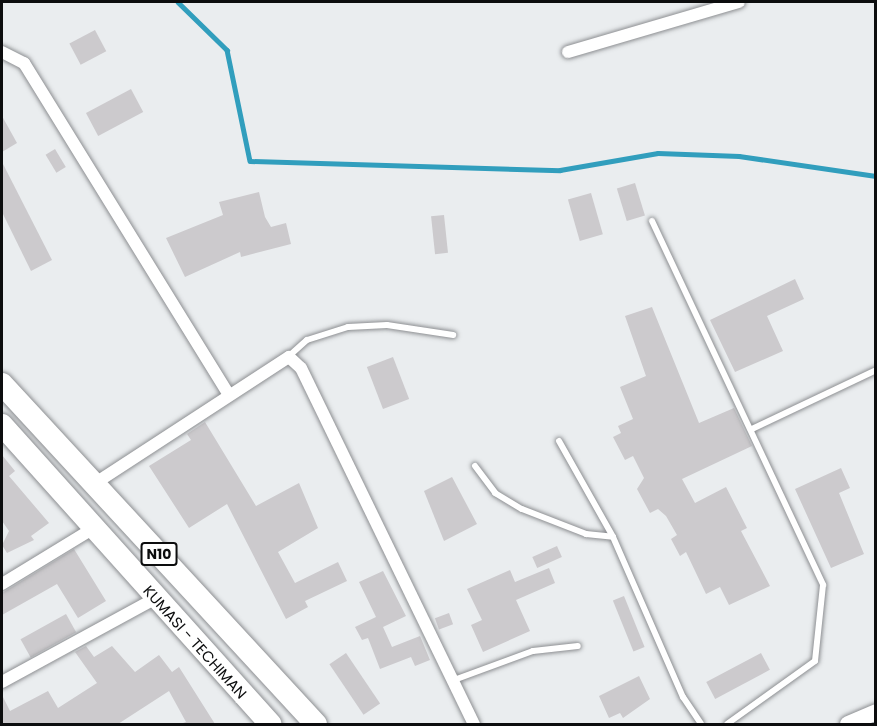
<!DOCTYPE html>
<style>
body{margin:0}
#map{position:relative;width:877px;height:726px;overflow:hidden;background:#eaedef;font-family:Poppins,sans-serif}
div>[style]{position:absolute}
.stream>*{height:4.5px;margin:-2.25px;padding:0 2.25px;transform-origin:2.25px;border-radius:2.25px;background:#319ebd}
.building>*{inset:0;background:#cccacd;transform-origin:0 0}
.roads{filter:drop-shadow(0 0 2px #8d8f92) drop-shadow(0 0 2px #8d8f92)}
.lane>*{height:6px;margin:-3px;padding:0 3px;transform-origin:3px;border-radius:3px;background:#fff}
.street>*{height:12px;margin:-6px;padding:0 6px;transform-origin:6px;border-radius:6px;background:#fff}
.secondary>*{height:16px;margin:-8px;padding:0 8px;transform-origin:8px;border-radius:8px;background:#fff}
.highway>*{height:22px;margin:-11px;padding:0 11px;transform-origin:11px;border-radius:11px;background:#fff}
span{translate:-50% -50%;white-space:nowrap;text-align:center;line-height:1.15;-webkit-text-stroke:4.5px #fff;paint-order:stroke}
.shield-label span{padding:2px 4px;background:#fff;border:2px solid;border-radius:4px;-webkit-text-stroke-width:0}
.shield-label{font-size:14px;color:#0c0d0e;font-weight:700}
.street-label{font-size:15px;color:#0c0d0e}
.frame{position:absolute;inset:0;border:3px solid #0c0d0e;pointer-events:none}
</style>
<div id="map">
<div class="stream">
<div style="left:178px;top:2px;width:69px;rotate:44.4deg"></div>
<div style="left:227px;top:50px;width:113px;rotate:78.3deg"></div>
<div style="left:250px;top:161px;width:310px;rotate:1.7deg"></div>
<div style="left:560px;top:170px;width:99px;rotate:-9.8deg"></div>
<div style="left:658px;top:153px;width:81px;rotate:2.1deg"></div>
<div style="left:739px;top:156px;width:138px;rotate:8.3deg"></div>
</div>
<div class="building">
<div style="left:95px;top:30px;width:24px;height:29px;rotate:62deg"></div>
<div style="left:131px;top:89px;width:26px;height:51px;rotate:62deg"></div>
<div style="clip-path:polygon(2px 116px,17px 143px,2px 152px)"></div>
<div style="left:55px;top:149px;width:21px;height:11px;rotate:59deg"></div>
<div style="clip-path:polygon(2px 162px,52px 260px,31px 271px,2px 212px)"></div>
<div style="left:635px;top:183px;width:34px;height:19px;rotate:73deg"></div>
<div style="clip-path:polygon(259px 192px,265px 217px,271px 227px,286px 223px,291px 244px,241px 257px,240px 252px,185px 277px,166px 238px,223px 215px,219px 202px)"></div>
<div style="left:591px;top:193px;width:43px;height:24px;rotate:74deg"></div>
<div style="left:444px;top:215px;width:38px;height:13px;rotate:84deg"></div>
<div style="clip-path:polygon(795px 279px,804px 299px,767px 316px,783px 351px,735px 372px,710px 320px)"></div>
<div style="clip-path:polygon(652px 307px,699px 423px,734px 408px,752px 446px,682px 479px,695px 503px,726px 487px,747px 528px,741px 531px,770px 586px,729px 605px,720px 587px,706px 594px,686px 552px,680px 556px,671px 539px,677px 535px,666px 516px,658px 509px,650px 513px,637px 489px,644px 478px,633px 456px,625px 460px,613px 437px,621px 433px,618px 426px,633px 419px,620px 387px,646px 376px,625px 316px)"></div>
<div style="left:393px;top:357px;width:45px;height:28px;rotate:69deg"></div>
<div style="clip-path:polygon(205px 422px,256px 506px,299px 483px,318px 528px,278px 552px,295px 583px,338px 562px,347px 581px,305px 601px,308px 607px,286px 619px,227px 504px,189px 528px,149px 466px,191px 440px,187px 434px)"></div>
<div style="clip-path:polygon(2px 455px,15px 471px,9px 476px,49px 523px,31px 536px,34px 540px,7px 553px,2px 545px,9px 531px,2px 521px)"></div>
<div style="clip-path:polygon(841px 468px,850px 488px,839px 493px,864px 554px,831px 568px,795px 489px)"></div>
<div style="clip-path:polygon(452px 477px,477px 524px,444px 541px,424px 491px)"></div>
<div style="left:557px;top:546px;width:12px;height:27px;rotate:66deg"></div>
<div style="clip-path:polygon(74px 549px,106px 601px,78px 618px,57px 584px,2px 615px,2px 593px)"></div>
<div style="clip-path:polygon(549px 568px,555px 583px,516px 600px,530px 631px,483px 652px,471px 625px,482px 620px,467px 589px,510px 570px,515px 582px)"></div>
<div style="clip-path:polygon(383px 571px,406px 616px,383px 627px,392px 647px,420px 636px,430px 660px,415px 666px,411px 657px,380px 669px,368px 638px,362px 640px,355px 627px,376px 617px,359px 582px)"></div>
<div style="left:624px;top:596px;width:55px;height:12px;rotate:68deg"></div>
<div style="left:449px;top:613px;width:12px;height:15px;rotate:70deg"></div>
<div style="left:66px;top:614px;width:21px;height:52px;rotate:61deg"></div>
<div style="clip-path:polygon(86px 646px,94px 657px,112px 646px,135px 672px,159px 655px,172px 672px,179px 667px,215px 724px,180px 724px,186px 722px,169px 691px,118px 724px,2px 724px,2px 695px,10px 711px,48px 691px,58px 708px,97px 683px,75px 652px)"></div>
<div style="left:346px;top:653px;width:61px;height:20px;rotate:56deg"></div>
<div style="left:761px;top:653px;width:19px;height:62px;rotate:62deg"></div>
<div style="clip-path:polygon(639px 676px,650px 699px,623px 718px,620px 713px,609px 718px,599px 696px)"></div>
</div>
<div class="roads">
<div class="lane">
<div style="left:652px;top:221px;width:402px;rotate:64.8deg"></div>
<div style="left:823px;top:585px;width:76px;rotate:96deg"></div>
<div style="left:815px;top:661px;width:108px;rotate:144.4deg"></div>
<div style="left:289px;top:356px;width:24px;rotate:-42deg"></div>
<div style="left:307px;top:340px;width:43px;rotate:-17.6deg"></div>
<div style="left:348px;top:327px;width:39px;rotate:-3deg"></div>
<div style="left:387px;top:325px;width:67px;rotate:8.6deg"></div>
<div style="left:752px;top:429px;width:137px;rotate:-25.4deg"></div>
<div style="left:559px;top:441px;width:110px;rotate:60.6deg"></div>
<div style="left:613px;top:537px;width:175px;rotate:66.4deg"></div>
<div style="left:683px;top:697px;width:32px;rotate:56deg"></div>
<div style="left:475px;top:466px;width:34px;rotate:53deg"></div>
<div style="left:495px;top:493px;width:31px;rotate:31deg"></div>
<div style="left:522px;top:509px;width:69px;rotate:21.3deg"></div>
<div style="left:586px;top:534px;width:27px;rotate:6deg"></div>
<div style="left:454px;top:680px;width:84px;rotate:-20.2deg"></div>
<div style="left:533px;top:651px;width:45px;rotate:-6.3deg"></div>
</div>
<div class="street">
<div style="left:2px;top:52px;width:25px;rotate:27deg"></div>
<div style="left:24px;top:63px;width:390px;rotate:58.3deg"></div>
<div style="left:568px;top:52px;width:178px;rotate:-16.3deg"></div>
<div style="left:94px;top:484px;width:233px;rotate:-33.1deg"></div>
<div style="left:289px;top:357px;width:16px;rotate:43deg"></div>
<div style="left:301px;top:368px;width:396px;rotate:64.1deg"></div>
<div style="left:2px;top:584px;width:105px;rotate:-31.4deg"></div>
<div style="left:2px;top:682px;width:175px;rotate:-28.6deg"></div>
</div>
<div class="secondary">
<div style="left:848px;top:724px;width:30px;rotate:-23deg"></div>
</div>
<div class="highway">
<div style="left:2px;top:384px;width:463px;rotate:47.3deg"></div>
<div style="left:2px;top:425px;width:402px;rotate:48.1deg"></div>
</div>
</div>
<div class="shield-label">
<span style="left:159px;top:554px">N10</span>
</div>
<div class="street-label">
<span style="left:195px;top:642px;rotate:48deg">KUMASI - TECHIMAN</span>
</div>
<div class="frame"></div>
</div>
